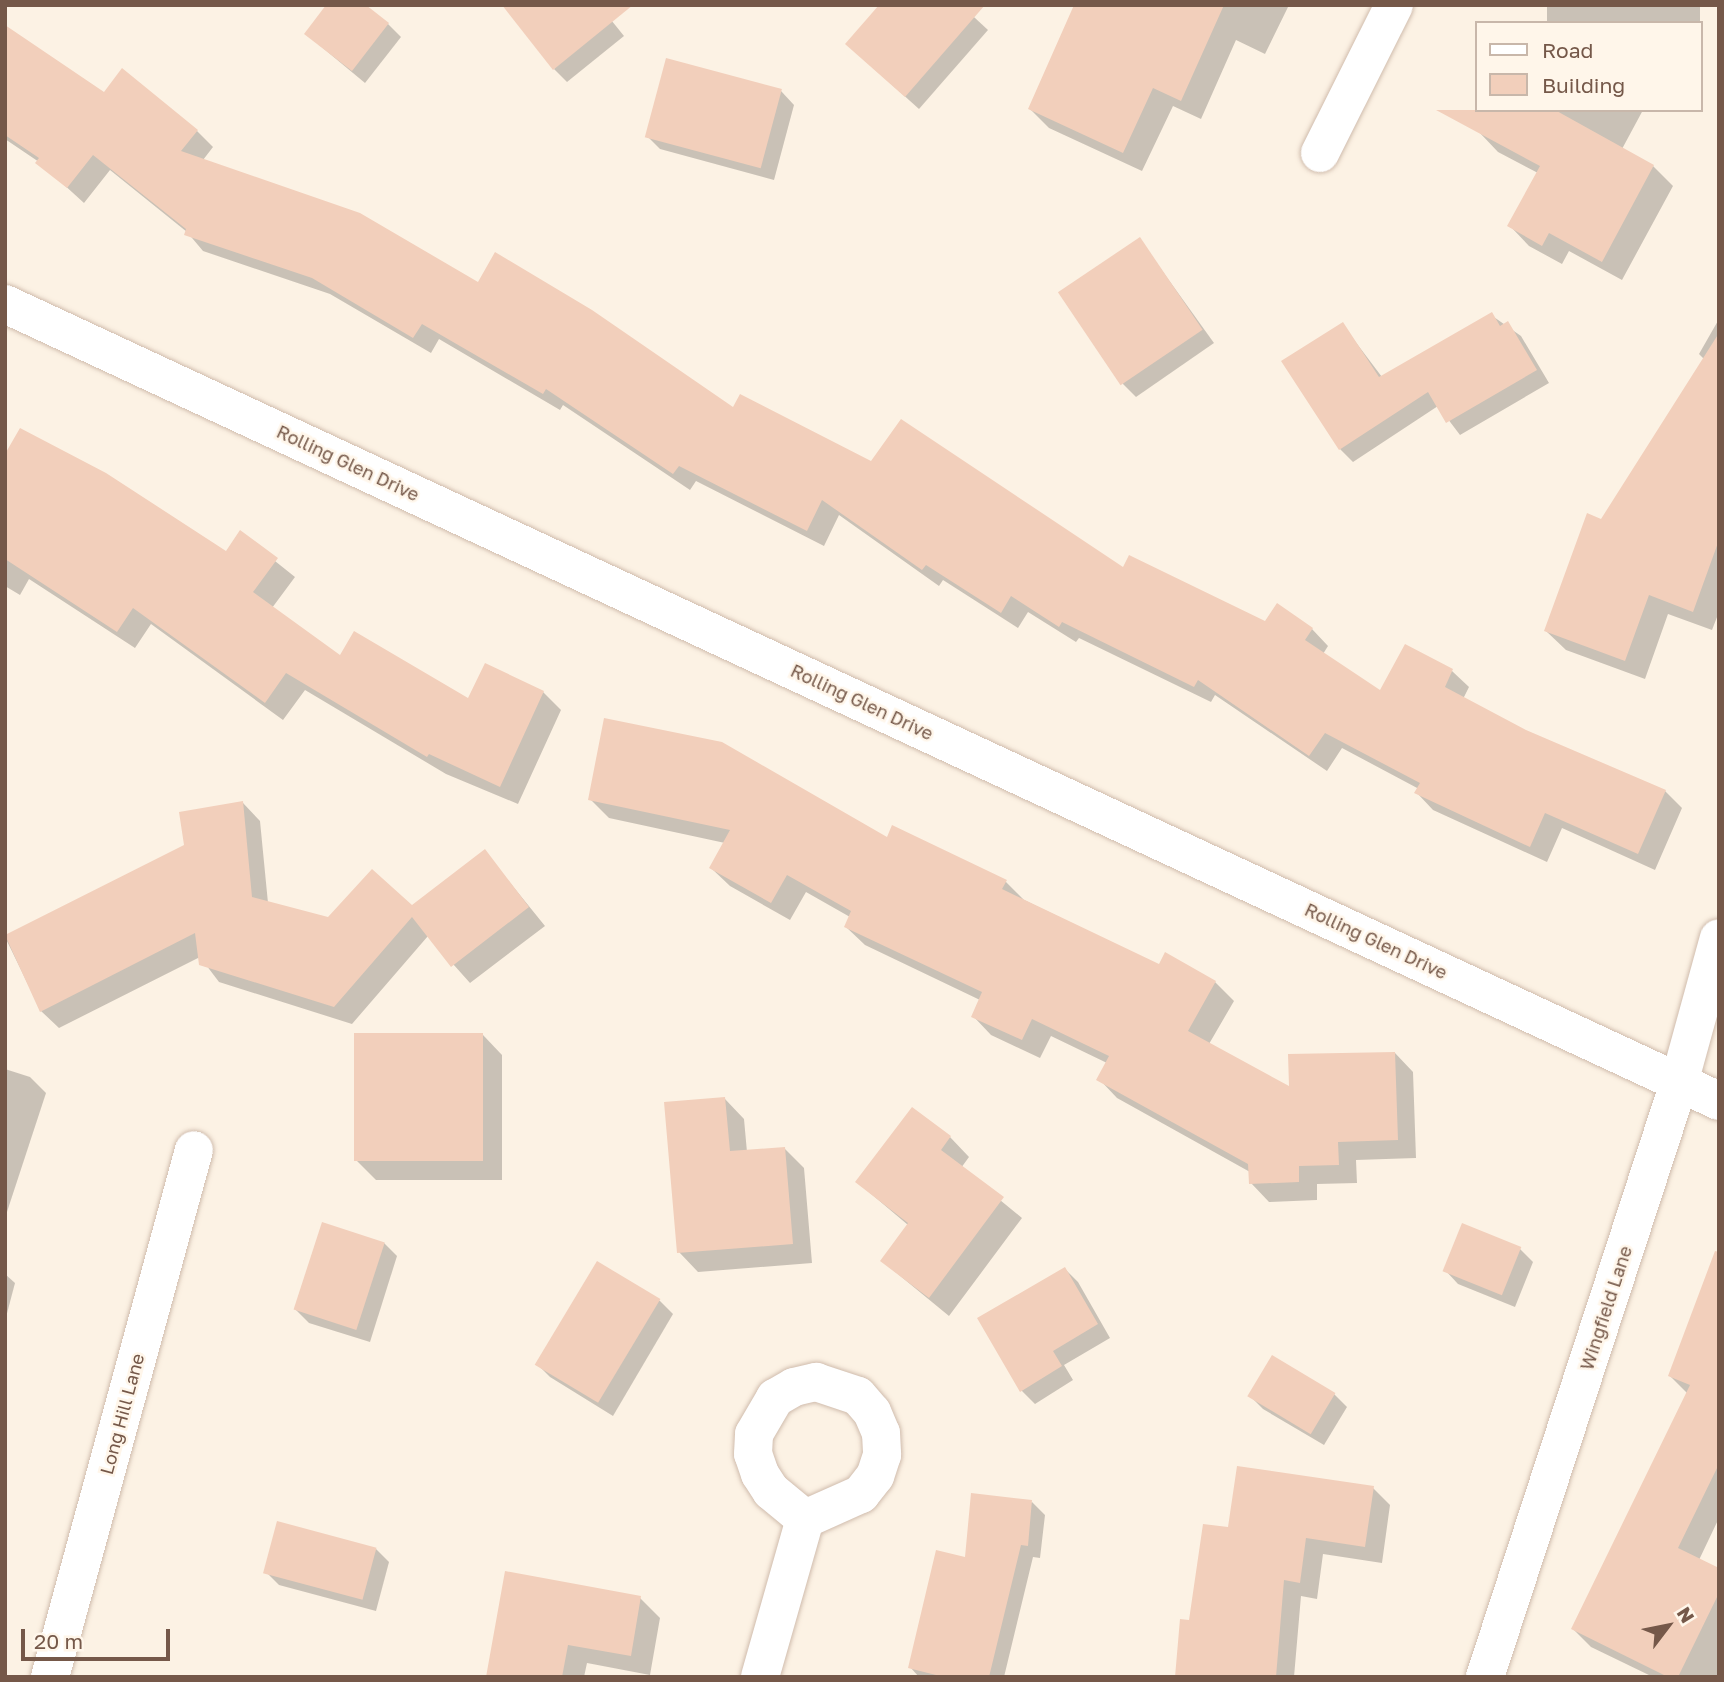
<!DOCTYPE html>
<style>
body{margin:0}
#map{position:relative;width:1724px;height:1682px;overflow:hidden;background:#fcf2e4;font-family:"Golos Text",sans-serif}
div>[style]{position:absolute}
.shadow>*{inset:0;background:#0003;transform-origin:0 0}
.building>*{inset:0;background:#f2cfbb;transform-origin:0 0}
.roads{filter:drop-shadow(0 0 2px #d0bcad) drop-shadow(0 0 2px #d0bcad)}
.minor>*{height:38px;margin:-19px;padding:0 19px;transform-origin:19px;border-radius:19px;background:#fff}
span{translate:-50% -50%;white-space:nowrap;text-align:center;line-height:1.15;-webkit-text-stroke:5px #fff6ea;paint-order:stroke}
.street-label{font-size:18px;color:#755849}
.frame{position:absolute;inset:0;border:7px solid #755849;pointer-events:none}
.legend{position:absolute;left:1475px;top:21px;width:228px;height:91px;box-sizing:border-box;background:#fff6ea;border:2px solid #c8b7aa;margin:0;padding:9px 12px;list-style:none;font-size:21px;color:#755849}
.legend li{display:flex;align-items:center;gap:14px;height:35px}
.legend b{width:35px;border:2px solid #c8b7aa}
.north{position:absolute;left:1633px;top:1591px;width:70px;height:70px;-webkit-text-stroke:5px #fff6ea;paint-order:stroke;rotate:58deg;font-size:19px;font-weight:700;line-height:28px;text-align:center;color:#755849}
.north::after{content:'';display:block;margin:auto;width:24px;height:32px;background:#755849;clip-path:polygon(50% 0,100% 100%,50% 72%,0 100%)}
.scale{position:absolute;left:21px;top:1629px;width:149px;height:32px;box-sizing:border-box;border:4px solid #755849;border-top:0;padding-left:9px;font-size:21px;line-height:24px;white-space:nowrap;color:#755849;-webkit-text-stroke:5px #fff6ea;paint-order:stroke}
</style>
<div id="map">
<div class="shadow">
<div style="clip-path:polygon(599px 5px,624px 36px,567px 82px,554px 69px)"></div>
<div style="clip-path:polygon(961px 5px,988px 30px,919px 109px,861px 57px)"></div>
<div style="clip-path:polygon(1145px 5px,1289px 5px,1265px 54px,1236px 40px,1201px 119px,1173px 106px,1142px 171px,1049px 128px,1030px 109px)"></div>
<div style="left:1547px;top:5px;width:153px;height:21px"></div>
<div style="clip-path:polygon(388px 24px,401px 37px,365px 83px,306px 34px)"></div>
<div style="clip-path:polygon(5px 27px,104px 94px,197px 131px,213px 147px,203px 160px,479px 284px,734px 410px,1123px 570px,1266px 623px,1312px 629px,1328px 646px,1323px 654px,1381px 693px,1405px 647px,1452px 671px,1469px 687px,1463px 699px,1526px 732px,1665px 791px,1682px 808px,1655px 870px,1562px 828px,1547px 862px,1433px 810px,1417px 793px,1419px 789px,1342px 748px,1327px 771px,1215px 695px,1211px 702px,1079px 638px,1076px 642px,1028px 612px,1018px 628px,943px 580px,939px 586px,839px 515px,824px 546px,696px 481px,690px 490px,563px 405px,560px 410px,439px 339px,431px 353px,330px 294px,203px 251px,187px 232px,110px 170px,84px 203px,39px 162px,5px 139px)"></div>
<div style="clip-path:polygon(781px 91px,794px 105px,774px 180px,660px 149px,647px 136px)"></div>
<div style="clip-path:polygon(1491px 110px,1643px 110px,1622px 149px,1653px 166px,1673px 186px,1622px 280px,1569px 251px,1562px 264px,1529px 246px,1510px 226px,1538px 173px,1498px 152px,1479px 132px)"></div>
<div style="clip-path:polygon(1140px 240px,1214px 343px,1136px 397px,1123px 384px)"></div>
<div style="clip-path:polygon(1491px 315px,1521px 336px,1549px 383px,1460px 435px,1438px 406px,1353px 462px,1340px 449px,1342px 324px,1382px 377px)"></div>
<div style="clip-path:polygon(1719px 319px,1719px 612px,1712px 630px,1668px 614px,1645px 679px,1566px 650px,1546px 631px,1602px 521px,1704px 359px,1699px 354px)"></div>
<div style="clip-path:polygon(5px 457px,226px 553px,240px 533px,295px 577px,272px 608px,340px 657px,469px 701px,543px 692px,561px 710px,518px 804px,446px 774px,305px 690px,283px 720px,151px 624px,135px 648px,29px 579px,20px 595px,5px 586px)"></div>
<div style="clip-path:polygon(590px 799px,887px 839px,1006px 882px,1024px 900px,1160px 966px,1215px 982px,1234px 1001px,1209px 1044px,1290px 1089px,1395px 1053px,1413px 1072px,1416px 1158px,1356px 1160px,1357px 1183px,1317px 1184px,1317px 1200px,1269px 1202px,1251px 1183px,1250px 1172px,1117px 1098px,1099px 1079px,1107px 1063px,1051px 1036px,1040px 1058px,991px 1035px,973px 1016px,980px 1000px,865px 945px,846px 927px,850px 917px,806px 892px,790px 920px,730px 886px,711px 868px,725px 843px,609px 818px)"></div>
<div style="clip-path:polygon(243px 803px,260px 821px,268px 903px,329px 919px,412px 907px,485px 852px,545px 926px,470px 983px,428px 936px,352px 1024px,219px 982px,200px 957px,59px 1028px,41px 1011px,5px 937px,185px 846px)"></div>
<div style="clip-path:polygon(483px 1035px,502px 1055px,502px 1180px,376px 1180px,356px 1160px)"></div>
<div style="clip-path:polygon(5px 1069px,30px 1077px,46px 1093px,5px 1218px)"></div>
<div style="clip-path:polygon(725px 1099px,744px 1119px,747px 1152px,785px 1149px,804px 1168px,812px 1263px,698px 1272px,679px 1252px)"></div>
<div style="clip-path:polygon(950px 1137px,969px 1157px,961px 1168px,1022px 1218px,949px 1316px,882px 1261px,908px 1225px,857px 1182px)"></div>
<div style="clip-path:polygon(384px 1243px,397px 1256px,370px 1342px,309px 1323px,296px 1310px)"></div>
<div style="clip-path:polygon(1520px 1249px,1533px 1262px,1515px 1307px,1458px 1284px,1445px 1270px)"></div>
<div style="clip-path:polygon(597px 1264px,660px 1301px,673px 1314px,613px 1416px,550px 1377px,537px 1364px)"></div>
<div style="clip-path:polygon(1065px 1269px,1078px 1282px,1110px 1338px,1064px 1365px,1073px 1380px,1035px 1404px,1022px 1391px,979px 1319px)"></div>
<div style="clip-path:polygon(5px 1274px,15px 1283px,5px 1321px)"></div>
<div style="clip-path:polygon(1693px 1315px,1719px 1474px,1719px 1518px,1699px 1560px,1719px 1570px,1719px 1677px,1653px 1677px,1591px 1647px,1573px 1629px,1687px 1393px,1670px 1376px)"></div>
<div style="clip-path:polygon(1334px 1394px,1347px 1407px,1324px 1445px,1263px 1409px,1250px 1396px)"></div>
<div style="clip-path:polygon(1373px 1488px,1390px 1505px,1382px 1563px,1323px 1554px,1317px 1599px,1301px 1596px,1294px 1677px,1176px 1677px,1190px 1622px,1229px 1529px)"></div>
<div style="clip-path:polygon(1032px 1502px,1045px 1515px,1040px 1558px,1033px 1557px,1004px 1677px,919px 1677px,910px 1667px,966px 1559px)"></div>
<div style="clip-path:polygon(376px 1549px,389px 1562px,376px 1611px,279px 1585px,266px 1572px)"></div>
<div style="clip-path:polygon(640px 1598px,660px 1618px,650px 1675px,587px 1663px,584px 1677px,488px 1677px)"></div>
</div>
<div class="building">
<div style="clip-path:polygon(326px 5px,366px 5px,389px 23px,352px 71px,304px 34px)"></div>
<div style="clip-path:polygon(502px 5px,633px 5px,553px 70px)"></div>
<div style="clip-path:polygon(879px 5px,985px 5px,905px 97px,845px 44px)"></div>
<div style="clip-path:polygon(1074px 5px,1224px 5px,1181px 101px,1153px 88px,1123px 153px,1028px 109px)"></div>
<div style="clip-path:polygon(5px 25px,104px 92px,122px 68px,198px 130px,181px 151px,360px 213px,478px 282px,495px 252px,592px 310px,733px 407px,740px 394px,871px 461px,901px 419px,1123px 567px,1129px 555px,1265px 621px,1277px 603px,1313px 628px,1305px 640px,1380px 690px,1405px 644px,1453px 669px,1445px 687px,1526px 730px,1666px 790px,1638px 854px,1545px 813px,1530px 847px,1414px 793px,1420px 783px,1325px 733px,1309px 756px,1198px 680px,1194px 687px,1062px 622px,1059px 627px,1011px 596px,1001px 613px,926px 565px,922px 570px,822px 500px,807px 531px,679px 466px,673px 474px,546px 389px,543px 394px,422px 324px,413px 338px,312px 278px,184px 235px,186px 229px,93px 155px,67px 188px,35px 163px,39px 158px,5px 135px)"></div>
<div style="left:666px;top:58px;width:120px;height:82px;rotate:15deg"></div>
<div style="clip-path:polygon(1436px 110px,1555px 110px,1654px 165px,1602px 262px,1549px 233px,1542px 246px,1507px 226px,1540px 166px)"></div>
<div style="left:1140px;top:237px;width:112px;height:99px;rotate:56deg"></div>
<div style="clip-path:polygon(1492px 312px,1500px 326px,1508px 321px,1537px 370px,1446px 423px,1428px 392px,1339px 450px,1281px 361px,1343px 322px,1379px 377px)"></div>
<div style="clip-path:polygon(1719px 333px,1719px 540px,1693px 612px,1649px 595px,1625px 661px,1544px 631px,1587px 513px,1601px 519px)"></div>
<div style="clip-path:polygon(20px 428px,106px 473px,226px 551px,240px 530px,278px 558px,253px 592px,340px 655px,354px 631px,468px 698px,485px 663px,544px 691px,500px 787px,429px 754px,427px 757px,286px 673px,265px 703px,133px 608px,117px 632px,5px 559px,5px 454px)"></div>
<div style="clip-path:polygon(604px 718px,722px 742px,887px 837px,892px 825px,1007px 880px,1002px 889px,1159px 964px,1165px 952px,1216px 981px,1188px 1031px,1289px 1086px,1288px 1054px,1395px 1052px,1398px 1140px,1338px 1142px,1339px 1165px,1299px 1166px,1299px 1182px,1249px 1184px,1248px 1164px,1096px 1080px,1109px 1056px,1032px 1019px,1022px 1040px,971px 1017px,982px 992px,844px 927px,851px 911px,787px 875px,771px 903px,709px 868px,730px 830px,588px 800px)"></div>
<div style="clip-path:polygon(243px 801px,252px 897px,328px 917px,372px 869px,412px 905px,485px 849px,529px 907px,451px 967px,412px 917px,334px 1007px,199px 965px,195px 933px,40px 1012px,5px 935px,184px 845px,179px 812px)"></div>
<div style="left:354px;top:1033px;width:129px;height:128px"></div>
<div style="clip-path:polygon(725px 1097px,730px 1151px,785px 1147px,793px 1244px,677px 1253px,664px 1102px)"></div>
<div style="clip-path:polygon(912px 1107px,951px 1136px,941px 1150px,1004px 1197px,929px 1298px,880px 1261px,908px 1223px,855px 1182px)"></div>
<div style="left:322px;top:1222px;width:66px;height:92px;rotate:18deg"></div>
<div style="left:1462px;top:1223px;width:64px;height:52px;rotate:22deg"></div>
<div style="clip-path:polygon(1715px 1251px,1719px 1252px,1719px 1464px,1678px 1548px,1719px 1568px,1719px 1593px,1678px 1677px,1668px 1677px,1571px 1629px,1690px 1385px,1668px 1376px)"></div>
<div style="left:597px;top:1261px;width:74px;height:121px;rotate:31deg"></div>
<div style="clip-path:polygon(1065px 1267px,1098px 1324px,1053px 1351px,1062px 1366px,1020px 1392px,977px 1318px)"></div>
<div style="left:1272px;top:1355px;width:74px;height:48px;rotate:31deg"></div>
<div style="clip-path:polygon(1237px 1466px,1374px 1486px,1365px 1547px,1306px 1538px,1300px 1583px,1284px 1580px,1276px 1677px,1175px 1677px,1180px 1619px,1189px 1620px,1203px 1524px,1228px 1527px)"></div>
<div style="clip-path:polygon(971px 1493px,1032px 1500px,1028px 1546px,1021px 1545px,989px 1677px,944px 1677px,908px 1668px,936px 1550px,965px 1557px)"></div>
<div style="left:277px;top:1521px;width:103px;height:54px;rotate:15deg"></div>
<div style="clip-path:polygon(505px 1571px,641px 1596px,631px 1656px,568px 1645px,562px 1677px,486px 1677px)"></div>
</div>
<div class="roads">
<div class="minor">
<div style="left:1320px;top:153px;width:165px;rotate:-63.4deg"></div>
<div style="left:5px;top:304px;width:1890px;rotate:24.94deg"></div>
<div style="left:816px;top:1382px;width:44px;rotate:18.4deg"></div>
<div style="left:858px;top:1396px;width:21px;rotate:49deg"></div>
<div style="left:872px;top:1412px;width:23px;rotate:67deg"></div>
<div style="left:881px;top:1433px;width:22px;rotate:87deg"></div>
<div style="left:882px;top:1455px;width:22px;rotate:108deg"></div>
<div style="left:875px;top:1476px;width:23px;rotate:128deg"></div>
<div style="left:861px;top:1494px;width:61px;rotate:155.9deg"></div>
<div style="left:805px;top:1519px;width:44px;rotate:-140.5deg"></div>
<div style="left:771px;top:1491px;width:20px;rotate:-123deg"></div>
<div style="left:760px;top:1474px;width:21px;rotate:-109deg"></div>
<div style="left:753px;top:1454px;width:20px;rotate:-87deg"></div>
<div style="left:754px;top:1434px;width:42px;rotate:-59.7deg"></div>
<div style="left:775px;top:1398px;width:22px;rotate:-30deg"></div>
<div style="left:794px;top:1387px;width:23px;rotate:-13deg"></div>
<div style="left:50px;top:1677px;width:546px;rotate:-74.72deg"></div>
<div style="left:760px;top:1677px;width:164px;rotate:-74.1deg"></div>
<div style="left:1485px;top:1677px;width:625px;rotate:-71.91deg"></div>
<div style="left:1679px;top:1083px;width:150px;rotate:-74.6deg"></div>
</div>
</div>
<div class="street-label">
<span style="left:348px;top:463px;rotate:25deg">Rolling Glen Drive</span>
<span style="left:862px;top:702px;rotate:25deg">Rolling Glen Drive</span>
<span style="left:1376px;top:941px;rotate:25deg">Rolling Glen Drive</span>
<span style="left:1606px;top:1308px;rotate:-72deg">Wingfield Lane</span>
<span style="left:122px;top:1414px;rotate:-75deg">Long Hill Lane</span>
</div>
<div class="frame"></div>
<ul class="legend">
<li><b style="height:9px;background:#fff"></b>Road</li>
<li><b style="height:19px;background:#f2cfbb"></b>Building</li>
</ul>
<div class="north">N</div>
<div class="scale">20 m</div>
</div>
